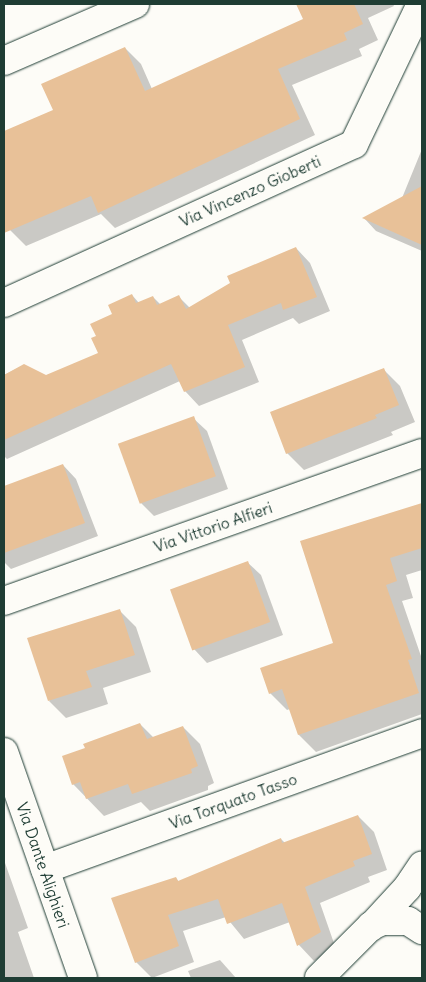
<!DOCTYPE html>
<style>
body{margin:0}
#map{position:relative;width:426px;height:982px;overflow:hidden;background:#fdfcf7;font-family:Delius,sans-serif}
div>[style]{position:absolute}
.shadow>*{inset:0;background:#0003}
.building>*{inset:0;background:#e8c198;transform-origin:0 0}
.roads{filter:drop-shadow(0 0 1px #1f3d34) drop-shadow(0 0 1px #1f3d34)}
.minor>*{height:28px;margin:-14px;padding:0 14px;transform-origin:14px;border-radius:14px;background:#fdfcf7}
.tertiary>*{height:28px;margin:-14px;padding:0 14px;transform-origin:14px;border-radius:14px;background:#fdfcf7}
span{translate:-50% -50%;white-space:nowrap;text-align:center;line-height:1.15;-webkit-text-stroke:4px #fdfcf7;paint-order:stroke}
.street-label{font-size:16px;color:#1f3d34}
.frame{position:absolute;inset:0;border:5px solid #1f3d34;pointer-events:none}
</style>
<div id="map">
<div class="shadow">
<div style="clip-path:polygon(298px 4px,393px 4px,394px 6px,368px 18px,378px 40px,359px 49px,362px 56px,292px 85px,315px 135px,115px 228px,101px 214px,26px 246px,10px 230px,4px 215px,4px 132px,54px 111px,125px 48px,141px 64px,152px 89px,305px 20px)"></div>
<div style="clip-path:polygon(422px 149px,422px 251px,376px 231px,364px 218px,402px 198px)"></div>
<div style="clip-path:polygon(296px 248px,310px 263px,330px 311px,299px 324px,293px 318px,242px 340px,259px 382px,199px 406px,185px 391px,180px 381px,7px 459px,4px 456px,4px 375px,24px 365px,45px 377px,100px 353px,97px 337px,132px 295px,139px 303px,153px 297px,161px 305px,179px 297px,190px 308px)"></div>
<div style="clip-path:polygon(383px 369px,400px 386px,415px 422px,391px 432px,393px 435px,304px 470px,287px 453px)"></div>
<div style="clip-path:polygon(193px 418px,207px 431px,228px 489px,154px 516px,141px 503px)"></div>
<div style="clip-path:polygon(63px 465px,76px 479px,98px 536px,11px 569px,4px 562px,4px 507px,17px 502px)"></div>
<div style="clip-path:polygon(422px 504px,422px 570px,406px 575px,413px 598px,402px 601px,422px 659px,422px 714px,316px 752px,299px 735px,290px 709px,287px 710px,270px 693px,334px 643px,302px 542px)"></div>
<div style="clip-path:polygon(247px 562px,261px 575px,283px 635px,207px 663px,194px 649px,172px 590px)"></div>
<div style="clip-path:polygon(119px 610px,136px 627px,151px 672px,103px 688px,108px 704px,66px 718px,49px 701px)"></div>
<div style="clip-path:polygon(140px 724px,154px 738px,183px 727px,200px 744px,214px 783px,208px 786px,208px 790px,150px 811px,141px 802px,104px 816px,73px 784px,87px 749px)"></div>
<div style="clip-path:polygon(358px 816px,374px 832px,387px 870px,368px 877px,370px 882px,320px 903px,336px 949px,314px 961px,299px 945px,290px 922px,244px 939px,226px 917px,183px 931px,194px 962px,152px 978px,136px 962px,176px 878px,179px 882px,281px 839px,285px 843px)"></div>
<div style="clip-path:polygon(4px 860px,28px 928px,18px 932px,34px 978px,4px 978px)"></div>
<div style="clip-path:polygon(220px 960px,236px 978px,191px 978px,188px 971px)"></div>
</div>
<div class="building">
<div style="clip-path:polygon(296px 4px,354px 4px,363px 24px,344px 33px,347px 40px,278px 69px,300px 119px,98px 213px,91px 196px,4px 233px,4px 131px,53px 110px,41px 84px,125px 47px,145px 91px,303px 19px)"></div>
<div style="clip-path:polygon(422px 186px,422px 245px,362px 218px)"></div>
<div style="clip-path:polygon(296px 247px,317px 297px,283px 310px,281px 303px,228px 325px,245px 367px,184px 392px,171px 364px,4px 440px,4px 375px,24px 364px,46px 375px,98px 353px,91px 338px,96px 336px,90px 324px,112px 314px,108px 305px,132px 294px,136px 303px,153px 296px,157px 305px,179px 295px,186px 309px,230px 283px,227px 276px)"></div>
<div style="clip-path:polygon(384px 368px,399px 405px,375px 415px,377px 418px,286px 454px,270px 412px)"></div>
<div style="left:194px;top:416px;width:64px;height:81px;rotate:70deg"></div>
<div style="clip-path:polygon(63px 464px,85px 523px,4px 553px,4px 486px)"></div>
<div style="clip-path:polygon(422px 503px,422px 548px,390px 558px,397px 581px,386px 585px,412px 659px,408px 660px,419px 693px,298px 735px,282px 689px,269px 694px,260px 668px,333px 643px,300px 541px)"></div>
<div style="left:248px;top:561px;width:65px;height:83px;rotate:70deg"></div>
<div style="clip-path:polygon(120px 609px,135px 655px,86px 671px,92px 687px,48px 701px,27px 638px)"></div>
<div style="clip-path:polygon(140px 723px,147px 739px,183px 726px,198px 766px,191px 769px,192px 773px,132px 794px,128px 784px,86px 799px,80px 782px,72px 785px,62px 756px,85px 748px,83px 744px)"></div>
<div style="clip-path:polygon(358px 815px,372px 854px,353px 861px,355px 866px,305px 887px,321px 932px,297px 946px,282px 903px,227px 924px,218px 899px,168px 915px,179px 946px,135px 963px,111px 898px,176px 877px,178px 881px,281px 838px,282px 843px)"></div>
</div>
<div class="roads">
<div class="minor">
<div style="left:4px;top:61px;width:143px;rotate:-23.5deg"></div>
<div style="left:4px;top:303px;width:384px;rotate:-24.4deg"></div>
<div style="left:354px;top:144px;width:155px;rotate:-64.4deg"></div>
<div style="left:4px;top:601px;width:443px;rotate:-19.5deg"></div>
<div style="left:4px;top:752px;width:239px;rotate:70.7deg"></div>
<div style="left:45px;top:869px;width:401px;rotate:-19.8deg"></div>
</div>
<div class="tertiary">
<div style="left:371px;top:927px;width:53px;rotate:-47.3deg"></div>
<div style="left:407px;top:888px;width:27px;rotate:-56deg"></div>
<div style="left:319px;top:978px;width:74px;rotate:-45deg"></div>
<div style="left:371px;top:926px;width:13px;rotate:-23deg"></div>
<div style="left:383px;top:921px;width:25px"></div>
<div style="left:408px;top:921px;width:17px;rotate:33deg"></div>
</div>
</div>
<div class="street-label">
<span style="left:250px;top:191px;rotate:-24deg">Via Vincenzo Gioberti</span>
<span style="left:213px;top:527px;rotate:-19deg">Via Vittorio Alfieri</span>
<span style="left:233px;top:801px;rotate:-20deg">Via Torquato Tasso</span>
<span style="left:43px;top:865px;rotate:71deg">Via Dante Alighieri</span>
</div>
<div class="frame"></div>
</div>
